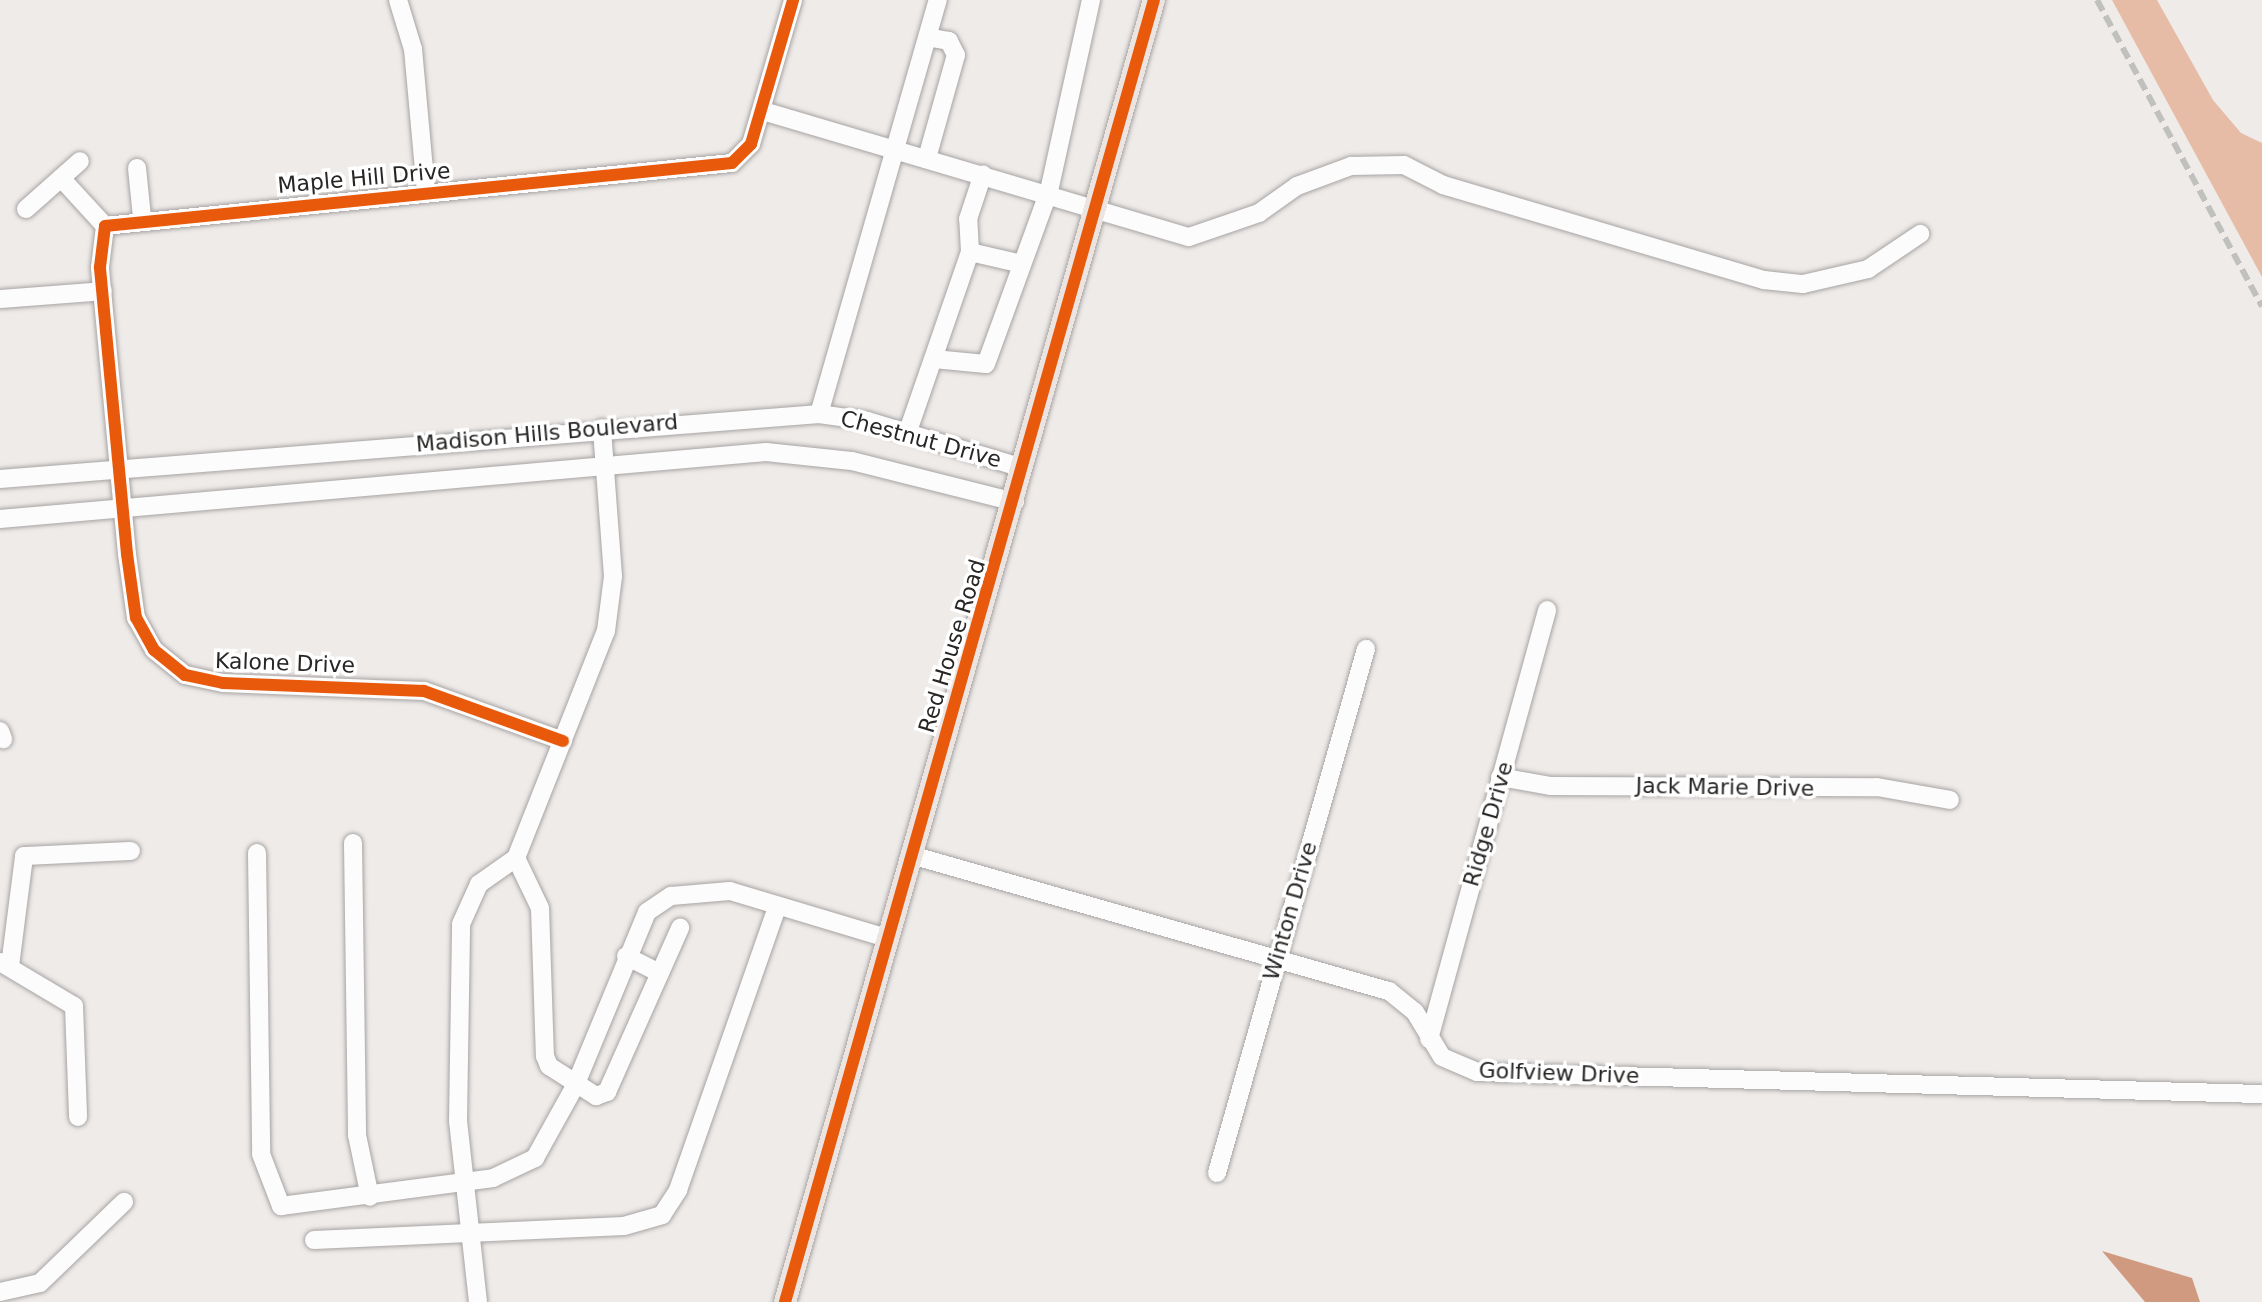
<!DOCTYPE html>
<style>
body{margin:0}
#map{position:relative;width:2262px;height:1302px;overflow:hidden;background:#efebe9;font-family:"DejaVu Sans",sans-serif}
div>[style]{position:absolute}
.forest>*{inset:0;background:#e7bca6}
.water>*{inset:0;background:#d09a80}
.roads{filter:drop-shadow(0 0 2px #a6a4a3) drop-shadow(0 0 2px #a6a4a3)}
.minor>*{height:18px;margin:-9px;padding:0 9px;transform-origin:9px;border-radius:9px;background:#fdfcfc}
.major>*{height:22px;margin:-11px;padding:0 11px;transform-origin:11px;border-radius:11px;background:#ece4e0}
.rail>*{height:6px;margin-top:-3px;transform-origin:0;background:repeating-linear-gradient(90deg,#c0c0bf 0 12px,transparent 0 18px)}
.cycleway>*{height:12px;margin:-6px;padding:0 6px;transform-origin:6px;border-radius:6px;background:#e8590c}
span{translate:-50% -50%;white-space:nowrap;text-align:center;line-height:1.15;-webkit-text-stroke:7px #fff;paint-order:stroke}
.street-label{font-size:22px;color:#282625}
</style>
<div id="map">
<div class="forest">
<div style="clip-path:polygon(2112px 0,2157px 0,2213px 100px,2241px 133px,2262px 143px,2262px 277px)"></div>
</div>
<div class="water">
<div style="clip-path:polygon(2102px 1251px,2192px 1278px,2200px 1302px,2145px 1302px)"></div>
</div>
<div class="roads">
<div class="minor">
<div style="left:398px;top:0;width:51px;rotate:73deg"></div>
<div style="left:413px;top:49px;width:144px;rotate:84.8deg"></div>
<div style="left:763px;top:111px;width:444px;rotate:16.5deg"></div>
<div style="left:1189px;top:237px;width:74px;rotate:-18.9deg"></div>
<div style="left:1259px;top:213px;width:47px;rotate:-35.4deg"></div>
<div style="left:1297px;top:186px;width:58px;rotate:-20.3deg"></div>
<div style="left:1351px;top:166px;width:53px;rotate:-1.1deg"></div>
<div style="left:1404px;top:165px;width:44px;rotate:27.1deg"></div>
<div style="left:1443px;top:185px;width:335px;rotate:16.5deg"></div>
<div style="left:1764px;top:280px;width:39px;rotate:6deg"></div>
<div style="left:1803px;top:284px;width:67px;rotate:-13deg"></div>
<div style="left:1868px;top:269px;width:63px;rotate:-33.9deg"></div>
<div style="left:927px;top:158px;width:107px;rotate:-74.3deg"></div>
<div style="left:956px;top:55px;width:16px;rotate:-117deg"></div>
<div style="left:949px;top:41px;width:22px;rotate:-170deg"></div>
<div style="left:137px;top:168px;width:49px;rotate:84.2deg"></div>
<div style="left:61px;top:178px;width:65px;rotate:47.5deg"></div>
<div style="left:26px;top:209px;width:72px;rotate:-41.6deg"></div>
<div style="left:970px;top:252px;width:49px;rotate:12.9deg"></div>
<div style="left:0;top:299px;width:103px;rotate:-4.4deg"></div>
<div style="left:934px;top:359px;width:52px;rotate:5.5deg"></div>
<div style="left:986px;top:364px;width:184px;rotate:-70deg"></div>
<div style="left:1049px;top:191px;width:196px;rotate:-77.6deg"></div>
<div style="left:819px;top:414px;width:431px;rotate:-74deg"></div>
<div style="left:908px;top:431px;width:189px;rotate:-70.9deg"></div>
<div style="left:970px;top:252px;width:33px;rotate:-93deg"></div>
<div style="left:968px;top:219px;width:47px;rotate:-71.6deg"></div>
<div style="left:0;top:479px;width:822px;rotate:-4.54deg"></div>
<div style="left:819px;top:414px;width:49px;rotate:8.1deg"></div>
<div style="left:868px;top:421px;width:162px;rotate:16.9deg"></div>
<div style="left:0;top:519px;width:769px;rotate:-5deg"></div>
<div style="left:766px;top:452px;width:86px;rotate:6deg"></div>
<div style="left:852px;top:461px;width:168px;rotate:14.1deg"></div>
<div style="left:0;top:731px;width:9px;rotate:69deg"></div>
<div style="left:563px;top:741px;width:148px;rotate:-160.2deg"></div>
<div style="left:424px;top:691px;width:201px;rotate:-177.7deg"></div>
<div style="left:223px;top:683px;width:39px;rotate:-168deg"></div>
<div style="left:185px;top:675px;width:40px;rotate:-141deg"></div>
<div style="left:154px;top:650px;width:37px;rotate:-119deg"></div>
<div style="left:136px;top:618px;width:65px;rotate:-98deg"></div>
<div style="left:127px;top:554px;width:288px;rotate:-95.4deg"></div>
<div style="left:100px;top:267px;width:41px;rotate:-83deg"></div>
<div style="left:105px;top:226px;width:630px;rotate:-5.74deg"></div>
<div style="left:732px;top:163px;width:27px;rotate:-45deg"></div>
<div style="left:751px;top:144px;width:150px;rotate:-73.7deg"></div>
<div style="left:1500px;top:777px;width:52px;rotate:10deg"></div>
<div style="left:1551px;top:786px;width:326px;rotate:0.2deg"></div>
<div style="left:1877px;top:787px;width:74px;rotate:10.1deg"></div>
<div style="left:353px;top:843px;width:292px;rotate:89.2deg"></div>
<div style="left:357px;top:1135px;width:63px;rotate:78.2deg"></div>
<div style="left:257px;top:853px;width:301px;rotate:89.2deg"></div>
<div style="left:261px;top:1154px;width:56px;rotate:69deg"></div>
<div style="left:281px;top:1206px;width:214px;rotate:-7.5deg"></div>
<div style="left:493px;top:1178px;width:47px;rotate:-25.5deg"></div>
<div style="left:535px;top:1158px;width:82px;rotate:-60.9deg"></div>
<div style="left:575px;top:1086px;width:188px;rotate:-67.5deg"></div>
<div style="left:647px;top:912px;width:29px;rotate:-34deg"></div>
<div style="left:671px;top:896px;width:59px;rotate:-4.8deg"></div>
<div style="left:730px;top:891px;width:164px;rotate:16.7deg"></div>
<div style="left:911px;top:855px;width:497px;rotate:15.9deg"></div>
<div style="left:1389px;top:991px;width:33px;rotate:39deg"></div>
<div style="left:1415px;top:1012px;width:52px;rotate:59deg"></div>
<div style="left:1442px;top:1057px;width:38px;rotate:23deg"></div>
<div style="left:1477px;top:1072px;width:785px;rotate:1.61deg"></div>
<div style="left:516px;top:858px;width:55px;rotate:64.4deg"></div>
<div style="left:540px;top:908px;width:148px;rotate:88.1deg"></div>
<div style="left:545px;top:1056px;width:11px;rotate:68deg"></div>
<div style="left:549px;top:1066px;width:56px;rotate:32.6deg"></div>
<div style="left:596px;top:1096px;width:12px;rotate:-20deg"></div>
<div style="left:607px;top:1092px;width:180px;rotate:-66deg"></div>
<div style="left:626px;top:956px;width:38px;rotate:27deg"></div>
<div style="left:0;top:962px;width:86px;rotate:30.7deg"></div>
<div style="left:74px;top:1006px;width:111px;rotate:87.9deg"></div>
<div style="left:10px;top:966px;width:111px;rotate:-82.7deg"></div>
<div style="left:24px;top:856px;width:107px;rotate:-2.7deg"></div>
<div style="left:1429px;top:1039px;width:445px;rotate:-74.6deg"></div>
<div style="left:1217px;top:1173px;width:545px;rotate:-74.13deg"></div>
<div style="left:314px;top:1240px;width:310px;rotate:-2.6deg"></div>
<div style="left:624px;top:1226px;width:40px;rotate:-16deg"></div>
<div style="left:662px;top:1215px;width:30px;rotate:-57deg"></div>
<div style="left:678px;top:1190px;width:299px;rotate:-70.7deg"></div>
<div style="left:0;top:1292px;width:41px;rotate:-12.7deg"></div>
<div style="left:40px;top:1283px;width:117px;rotate:-44deg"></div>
<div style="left:478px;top:1302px;width:182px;rotate:-96.3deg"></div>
<div style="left:458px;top:1121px;width:197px;rotate:-89.1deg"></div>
<div style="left:461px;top:924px;width:44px;rotate:-65.8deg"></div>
<div style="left:479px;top:884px;width:45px;rotate:-35.1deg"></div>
<div style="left:516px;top:858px;width:244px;rotate:-68.4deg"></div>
<div style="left:606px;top:631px;width:55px;rotate:-82.7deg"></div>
<div style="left:613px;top:576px;width:148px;rotate:-94.3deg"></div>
</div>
<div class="major">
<div style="left:785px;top:1302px;width:1353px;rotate:-74.18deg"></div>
</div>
</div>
<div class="rail">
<div style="left:2097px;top:0;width:348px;rotate:61.7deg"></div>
</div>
<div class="cycleway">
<div style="left:563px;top:741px;width:148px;rotate:-160.2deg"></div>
<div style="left:424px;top:691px;width:201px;rotate:-177.7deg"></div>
<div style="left:223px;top:683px;width:39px;rotate:-168deg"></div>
<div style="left:185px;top:675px;width:40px;rotate:-141deg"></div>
<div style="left:154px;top:650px;width:37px;rotate:-119deg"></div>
<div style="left:136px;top:618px;width:65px;rotate:-98deg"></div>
<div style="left:127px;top:554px;width:288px;rotate:-95.4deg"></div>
<div style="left:100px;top:267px;width:41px;rotate:-83deg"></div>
<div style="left:105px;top:226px;width:630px;rotate:-5.74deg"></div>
<div style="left:732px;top:163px;width:27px;rotate:-45deg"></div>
<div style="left:751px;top:144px;width:150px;rotate:-73.7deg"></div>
<div style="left:785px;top:1302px;width:1353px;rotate:-74.18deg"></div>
</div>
<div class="street-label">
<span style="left:364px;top:178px;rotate:-5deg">Maple Hill Drive</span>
<span style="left:547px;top:433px;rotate:-5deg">Madison Hills Boulevard</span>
<span style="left:921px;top:439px;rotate:15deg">Chestnut Drive</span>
<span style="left:952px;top:646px;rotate:-73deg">Red House Road</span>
<span style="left:285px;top:663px;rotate:2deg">Kalone Drive</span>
<span style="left:1725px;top:787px;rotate:1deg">Jack Marie Drive</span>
<span style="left:1488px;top:824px;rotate:-74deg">Ridge Drive</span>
<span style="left:1290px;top:911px;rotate:-74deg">Winton Drive</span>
<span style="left:1559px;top:1073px;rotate:2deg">Golfview Drive</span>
</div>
</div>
